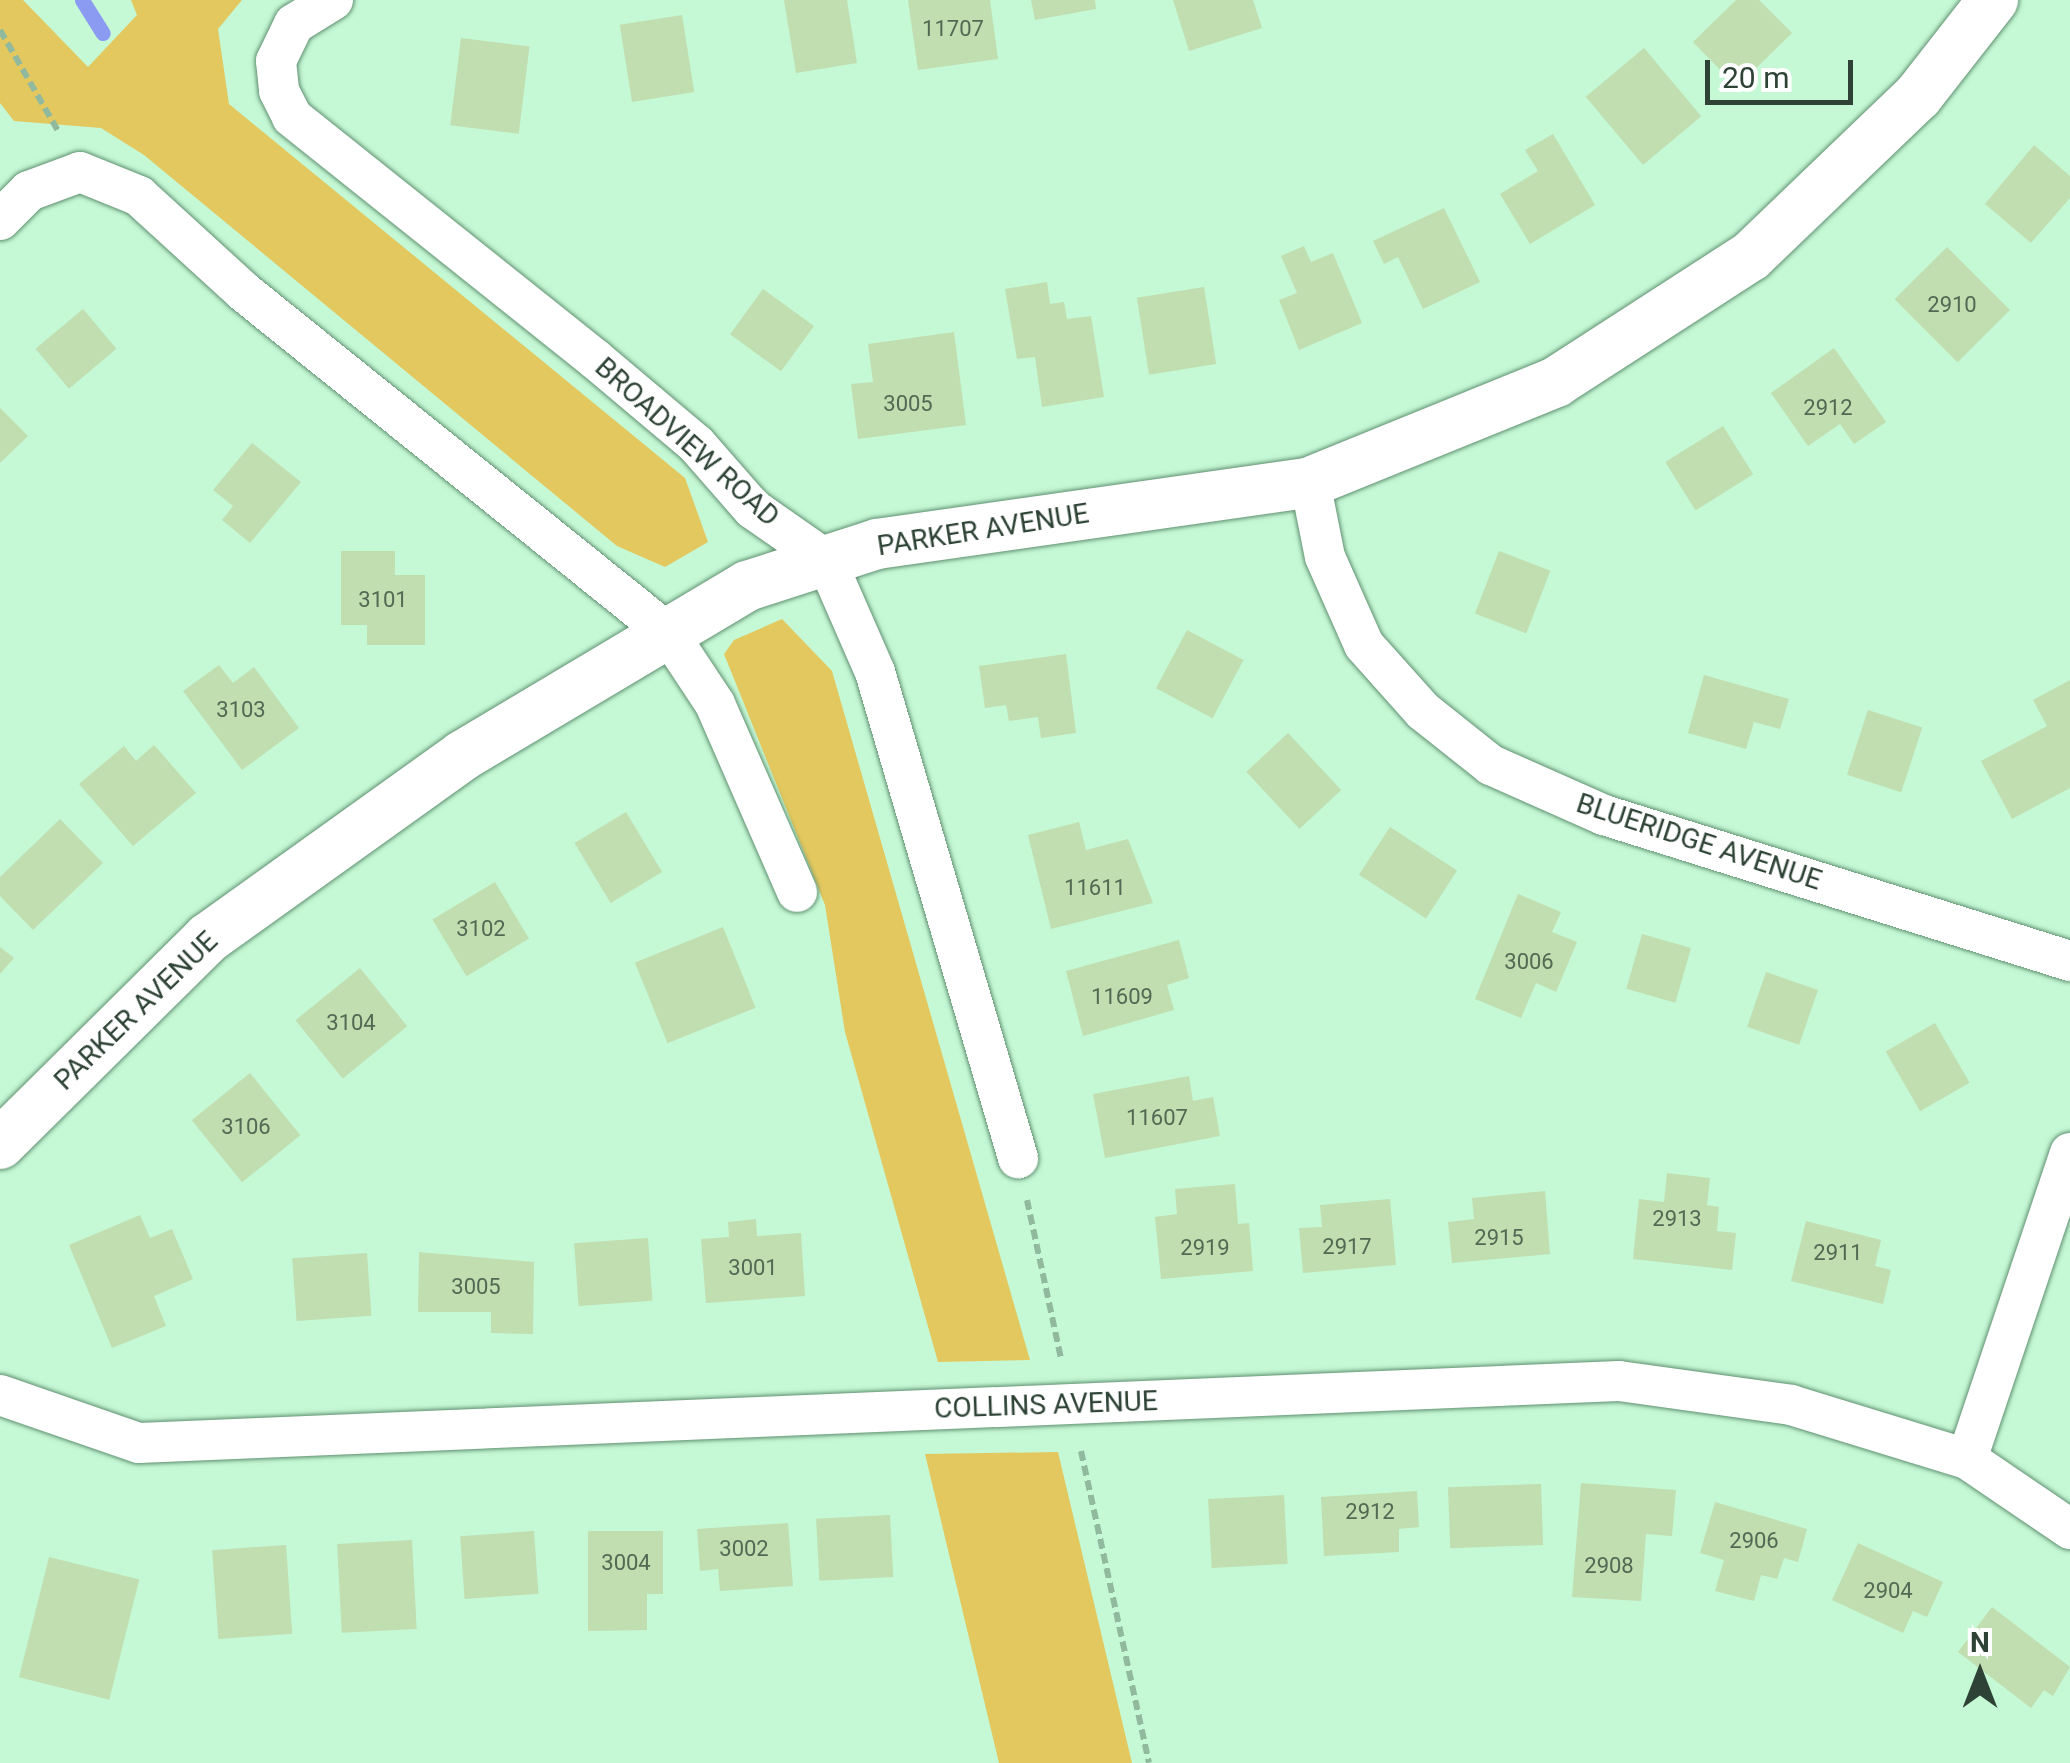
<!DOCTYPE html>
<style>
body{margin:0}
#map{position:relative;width:2070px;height:1763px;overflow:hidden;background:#c5f8d5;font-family:Roboto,sans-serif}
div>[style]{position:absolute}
.green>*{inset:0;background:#e3c85f}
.stream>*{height:15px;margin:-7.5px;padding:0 7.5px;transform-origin:7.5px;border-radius:7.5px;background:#8b9bf2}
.building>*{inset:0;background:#c0deb0;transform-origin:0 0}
.path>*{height:6px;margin-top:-3px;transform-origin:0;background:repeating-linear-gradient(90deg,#90b99d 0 10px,transparent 0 15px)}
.roads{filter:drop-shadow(0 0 2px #609071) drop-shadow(0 0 2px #609071)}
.minor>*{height:40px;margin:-20px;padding:0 20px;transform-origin:20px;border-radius:20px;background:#fff}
.tertiary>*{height:50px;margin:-25px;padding:0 25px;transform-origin:25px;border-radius:25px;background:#fff}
span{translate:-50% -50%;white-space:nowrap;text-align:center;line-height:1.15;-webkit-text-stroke:8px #fff;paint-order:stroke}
.number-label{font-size:22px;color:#526a54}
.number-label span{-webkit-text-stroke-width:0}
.street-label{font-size:28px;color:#2e4335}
.north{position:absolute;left:1930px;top:1623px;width:100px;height:100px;-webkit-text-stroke:8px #fff;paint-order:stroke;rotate:0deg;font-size:28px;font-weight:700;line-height:40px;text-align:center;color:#2e4335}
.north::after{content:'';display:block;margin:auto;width:35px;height:45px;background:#2e4335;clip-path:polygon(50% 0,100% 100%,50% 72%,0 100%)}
.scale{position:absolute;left:1705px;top:60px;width:148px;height:45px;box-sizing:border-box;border:5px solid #2e4335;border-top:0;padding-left:12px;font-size:30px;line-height:35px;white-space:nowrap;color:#2e4335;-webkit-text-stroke:8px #fff;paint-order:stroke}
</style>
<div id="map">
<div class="green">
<div style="clip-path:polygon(0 0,23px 0,88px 67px,137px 15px,131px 0,242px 0,218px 29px,229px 104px,685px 478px,708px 542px,665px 567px,617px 546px,144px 155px,101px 128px,14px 121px,0 103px)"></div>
<div style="clip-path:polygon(782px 619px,832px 671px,1030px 1360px,938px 1362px,845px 1032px,825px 905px,724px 654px,734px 640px)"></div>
<div style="clip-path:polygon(1058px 1452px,1132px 1763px,999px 1763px,925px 1454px)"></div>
</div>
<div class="stream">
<div style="left:82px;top:0;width:39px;rotate:58deg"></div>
</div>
<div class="building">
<div style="clip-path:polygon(784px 0,847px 0,857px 63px,796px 73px)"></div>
<div style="clip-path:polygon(908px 0,990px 0,998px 59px,918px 70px)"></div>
<div style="clip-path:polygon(1031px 0,1095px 0,1096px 9px,1035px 20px)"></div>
<div style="clip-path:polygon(1173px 0,1253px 0,1262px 28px,1189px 51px)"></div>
<div style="clip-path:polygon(1736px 0,1759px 0,1792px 33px,1737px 87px,1693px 42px)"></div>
<div style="left:682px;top:15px;width:78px;height:63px;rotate:81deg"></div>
<div style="left:461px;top:38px;width:69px;height:88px;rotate:7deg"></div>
<div style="left:1644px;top:48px;width:89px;height:76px;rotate:50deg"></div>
<div style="clip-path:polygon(1553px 134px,1595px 205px,1530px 244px,1500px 194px,1538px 171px,1525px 150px)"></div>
<div style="clip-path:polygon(2034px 145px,2070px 176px,2070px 198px,2031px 243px,1985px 204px)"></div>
<div style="clip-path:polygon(1444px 208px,1480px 282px,1423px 309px,1398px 257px,1384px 264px,1373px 241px)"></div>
<div style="clip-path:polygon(1304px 246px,1311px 262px,1333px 253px,1362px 323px,1299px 350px,1279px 300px,1297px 293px,1281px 256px)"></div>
<div style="left:1947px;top:247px;width:89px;height:74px;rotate:45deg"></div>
<div style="clip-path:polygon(1047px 282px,1050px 304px,1064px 302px,1067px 319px,1091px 316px,1104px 397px,1042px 407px,1035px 357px,1017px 359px,1005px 289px)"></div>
<div style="left:1204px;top:287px;width:78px;height:68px;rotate:81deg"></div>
<div style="left:763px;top:289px;width:63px;height:56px;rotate:36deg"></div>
<div style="left:83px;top:309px;width:52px;height:62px;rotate:50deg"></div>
<div style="clip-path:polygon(954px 332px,966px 425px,858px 439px,851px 384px,873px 382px,868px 344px)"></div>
<div style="clip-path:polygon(1834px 348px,1886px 422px,1854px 444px,1840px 424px,1808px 446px,1771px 393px)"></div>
<div style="clip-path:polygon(0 408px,28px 436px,0 463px)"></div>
<div style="left:1723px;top:426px;width:57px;height:68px;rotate:58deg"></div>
<div style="clip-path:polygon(252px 443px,301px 482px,250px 543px,222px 520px,233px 506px,213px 490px)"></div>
<div style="clip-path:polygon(341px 551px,395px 551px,395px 575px,425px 575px,425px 645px,367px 645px,367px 625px,341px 625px)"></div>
<div style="left:1499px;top:551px;width:55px;height:67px;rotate:21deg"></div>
<div style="left:1187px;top:630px;width:64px;height:66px;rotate:28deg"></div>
<div style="clip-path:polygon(1066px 654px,1076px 733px,1041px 738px,1038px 717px,1009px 721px,1006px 705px,985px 708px,979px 666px)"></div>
<div style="clip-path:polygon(219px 665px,233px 683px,254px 667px,299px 728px,242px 770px,183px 691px)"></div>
<div style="clip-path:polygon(1704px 675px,1789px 699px,1780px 729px,1754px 722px,1746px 749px,1688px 733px)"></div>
<div style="clip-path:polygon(2070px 680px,2070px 788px,2012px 819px,1981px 761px,2047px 726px,2033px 700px)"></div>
<div style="left:1868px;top:710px;width:57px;height:68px;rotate:18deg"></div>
<div style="left:1288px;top:733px;width:78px;height:57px;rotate:47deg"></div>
<div style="clip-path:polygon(154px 745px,196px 793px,133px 846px,79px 784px,124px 746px,136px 761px)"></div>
<div style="left:626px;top:812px;width:70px;height:60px;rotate:59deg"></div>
<div style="clip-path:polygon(60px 819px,103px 863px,33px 930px,0 896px,0 877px)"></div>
<div style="clip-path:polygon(1079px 822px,1086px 850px,1128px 839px,1153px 903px,1051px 929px,1028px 835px)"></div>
<div style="left:1390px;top:827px;width:80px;height:57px;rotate:33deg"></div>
<div style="left:495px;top:882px;width:66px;height:73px;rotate:59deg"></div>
<div style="clip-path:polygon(1518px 894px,1561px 912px,1552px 932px,1577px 942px,1556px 992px,1536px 983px,1521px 1018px,1475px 999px)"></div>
<div style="left:723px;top:927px;width:87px;height:95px;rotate:68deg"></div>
<div style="left:1642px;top:934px;width:51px;height:57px;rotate:16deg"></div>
<div style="clip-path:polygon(1179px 940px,1189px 978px,1167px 985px,1174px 1010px,1083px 1036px,1066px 971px)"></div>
<div style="clip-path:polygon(0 947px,14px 958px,0 974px)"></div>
<div style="left:360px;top:968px;width:75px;height:83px;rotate:51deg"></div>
<div style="left:1766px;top:972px;width:55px;height:58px;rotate:19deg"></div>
<div style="left:1935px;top:1023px;width:69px;height:57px;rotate:60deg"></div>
<div style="left:250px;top:1073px;width:80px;height:75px;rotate:51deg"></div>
<div style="clip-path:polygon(1189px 1076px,1193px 1101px,1213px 1097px,1220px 1136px,1105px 1158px,1093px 1094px)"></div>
<div style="clip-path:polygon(1667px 1173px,1710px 1178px,1707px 1205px,1719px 1207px,1717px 1231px,1736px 1233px,1732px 1270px,1633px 1259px,1639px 1199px,1664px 1202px)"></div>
<div style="clip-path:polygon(1235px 1184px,1238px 1224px,1249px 1223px,1253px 1271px,1161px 1279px,1155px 1217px,1177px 1214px,1175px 1189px)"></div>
<div style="clip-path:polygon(1545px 1191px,1550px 1254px,1452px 1263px,1448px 1222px,1474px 1219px,1472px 1198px)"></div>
<div style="clip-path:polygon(1390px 1199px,1396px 1265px,1303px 1273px,1299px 1228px,1322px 1227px,1320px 1205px)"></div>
<div style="clip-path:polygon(140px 1215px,150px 1238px,172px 1229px,193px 1279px,154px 1296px,166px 1326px,112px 1348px,69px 1245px)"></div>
<div style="clip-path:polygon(756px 1219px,757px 1236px,801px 1233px,805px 1296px,706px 1303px,701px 1239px,729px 1237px,728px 1222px)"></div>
<div style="clip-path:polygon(1806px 1221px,1881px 1240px,1875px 1266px,1891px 1270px,1883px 1304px,1791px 1281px)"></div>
<div style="left:648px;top:1238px;width:63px;height:74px;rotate:86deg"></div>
<div style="clip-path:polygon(419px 1252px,534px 1262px,533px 1334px,491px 1333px,491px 1312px,418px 1312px)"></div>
<div style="left:367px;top:1253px;width:63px;height:75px;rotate:86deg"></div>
<div style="clip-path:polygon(1581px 1483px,1676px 1490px,1672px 1536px,1646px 1534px,1641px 1601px,1572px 1597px)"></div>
<div style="left:1541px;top:1484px;width:61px;height:93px;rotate:88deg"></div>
<div style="clip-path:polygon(1417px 1491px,1419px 1527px,1399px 1529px,1399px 1552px,1324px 1556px,1321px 1497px)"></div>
<div style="left:1284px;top:1495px;width:69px;height:76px;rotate:87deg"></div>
<div style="clip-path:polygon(1715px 1502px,1807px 1529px,1798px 1562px,1784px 1558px,1777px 1579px,1761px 1575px,1754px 1601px,1715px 1591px,1724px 1560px,1700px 1553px)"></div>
<div style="left:890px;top:1515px;width:62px;height:74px;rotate:87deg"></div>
<div style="clip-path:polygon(788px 1523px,793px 1586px,720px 1591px,718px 1569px,700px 1571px,697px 1529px)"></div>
<div style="left:534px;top:1531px;width:63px;height:74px;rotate:86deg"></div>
<div style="clip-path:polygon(588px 1531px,663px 1531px,663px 1594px,647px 1594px,647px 1630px,588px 1631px)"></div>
<div style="left:412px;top:1540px;width:89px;height:75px;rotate:87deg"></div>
<div style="clip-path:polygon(1858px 1543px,1943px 1582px,1927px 1617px,1913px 1611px,1903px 1633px,1832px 1600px)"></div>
<div style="left:286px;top:1545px;width:89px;height:74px;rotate:86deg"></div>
<div style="left:49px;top:1557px;width:93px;height:124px;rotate:14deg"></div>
<div style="clip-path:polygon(1992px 1607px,2070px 1667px,2053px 1696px,2044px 1690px,2031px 1708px,1958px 1652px)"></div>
</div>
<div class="path">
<div style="left:0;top:30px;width:116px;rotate:60.1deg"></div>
<div style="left:1027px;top:1200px;width:163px;rotate:77.9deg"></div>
<div style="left:1081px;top:1451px;width:319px;rotate:77.7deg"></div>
</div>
<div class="roads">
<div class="minor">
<div style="left:333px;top:0;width:46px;rotate:148.4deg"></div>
<div style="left:294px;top:24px;width:41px;rotate:115.9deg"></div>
<div style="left:276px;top:61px;width:30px;rotate:84deg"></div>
<div style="left:279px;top:91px;width:29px;rotate:63deg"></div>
<div style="left:292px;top:117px;width:388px;rotate:38.6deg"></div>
<div style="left:595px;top:359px;width:132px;rotate:40.1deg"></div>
<div style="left:696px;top:444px;width:86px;rotate:48.8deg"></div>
<div style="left:753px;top:509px;width:89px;rotate:34.9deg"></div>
<div style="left:826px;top:560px;width:122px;rotate:66.4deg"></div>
<div style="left:875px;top:672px;width:507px;rotate:73.6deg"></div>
<div style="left:0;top:220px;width:41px;rotate:-45deg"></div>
<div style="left:29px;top:191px;width:54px;rotate:-20.4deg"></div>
<div style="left:80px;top:172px;width:64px;rotate:22.1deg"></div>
<div style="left:139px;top:196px;width:142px;rotate:42.4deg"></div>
<div style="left:244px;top:292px;width:544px;rotate:38.81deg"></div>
<div style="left:668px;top:633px;width:85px;rotate:56.5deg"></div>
<div style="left:715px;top:704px;width:205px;rotate:66.4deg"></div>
<div style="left:1310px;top:482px;width:76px;rotate:78.7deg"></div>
<div style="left:1325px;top:557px;width:96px;rotate:66.1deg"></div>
<div style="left:1364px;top:645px;width:89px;rotate:48.2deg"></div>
<div style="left:1423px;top:711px;width:87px;rotate:38.5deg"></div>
<div style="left:1491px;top:765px;width:124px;rotate:23.9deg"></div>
<div style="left:1604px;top:815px;width:488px;rotate:17.4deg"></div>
<div style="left:0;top:1395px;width:147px;rotate:19.1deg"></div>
<div style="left:139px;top:1443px;width:1481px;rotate:-2.4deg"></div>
<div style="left:1619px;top:1381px;width:174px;rotate:7.9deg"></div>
<div style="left:1791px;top:1405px;width:184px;rotate:17.1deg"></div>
<div style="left:1967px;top:1459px;width:125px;rotate:34.2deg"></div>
<div style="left:1967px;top:1459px;width:323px;rotate:-71.4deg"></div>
</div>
<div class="tertiary">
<div style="left:0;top:1144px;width:293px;rotate:-44.7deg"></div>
<div style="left:208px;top:938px;width:312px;rotate:-35.6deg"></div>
<div style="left:462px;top:756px;width:332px;rotate:-30.8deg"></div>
<div style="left:747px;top:586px;width:137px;rotate:-17.9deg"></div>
<div style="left:877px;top:544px;width:437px;rotate:-8.1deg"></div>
<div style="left:1310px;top:482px;width:266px;rotate:-22.1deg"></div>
<div style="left:1556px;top:382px;width:232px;rotate:-32.9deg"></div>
<div style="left:1751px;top:256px;width:231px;rotate:-43.8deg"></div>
<div style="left:1918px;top:96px;width:122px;rotate:-52deg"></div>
</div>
</div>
<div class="number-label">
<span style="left:953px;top:29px">11707</span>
<span style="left:1952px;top:305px">2910</span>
<span style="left:908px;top:404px">3005</span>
<span style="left:1828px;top:408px">2912</span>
<span style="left:383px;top:600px">3101</span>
<span style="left:241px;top:710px">3103</span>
<span style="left:1095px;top:888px">11611</span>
<span style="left:481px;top:929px">3102</span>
<span style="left:1529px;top:962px">3006</span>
<span style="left:1122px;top:997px">11609</span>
<span style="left:351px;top:1023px">3104</span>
<span style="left:1157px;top:1118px">11607</span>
<span style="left:246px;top:1127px">3106</span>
<span style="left:1677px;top:1219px">2913</span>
<span style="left:1499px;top:1238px">2915</span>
<span style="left:1347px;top:1247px">2917</span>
<span style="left:1205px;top:1248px">2919</span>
<span style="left:1838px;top:1253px">2911</span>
<span style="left:753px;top:1268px">3001</span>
<span style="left:476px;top:1287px">3005</span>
<span style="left:1370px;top:1512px">2912</span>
<span style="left:1754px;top:1541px">2906</span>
<span style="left:744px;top:1549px">3002</span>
<span style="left:626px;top:1563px">3004</span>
<span style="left:1609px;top:1566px">2908</span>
<span style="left:1888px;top:1591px">2904</span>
</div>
<div class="street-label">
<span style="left:687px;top:442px;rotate:42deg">BROADVIEW ROAD</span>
<span style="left:983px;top:530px;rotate:-9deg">PARKER AVENUE</span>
<span style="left:1699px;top:842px;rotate:18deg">BLUERIDGE AVENUE</span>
<span style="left:136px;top:1011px;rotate:-44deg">PARKER AVENUE</span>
<span style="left:1046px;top:1405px;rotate:-2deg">COLLINS AVENUE</span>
</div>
<div class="north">N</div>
<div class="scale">20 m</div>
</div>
